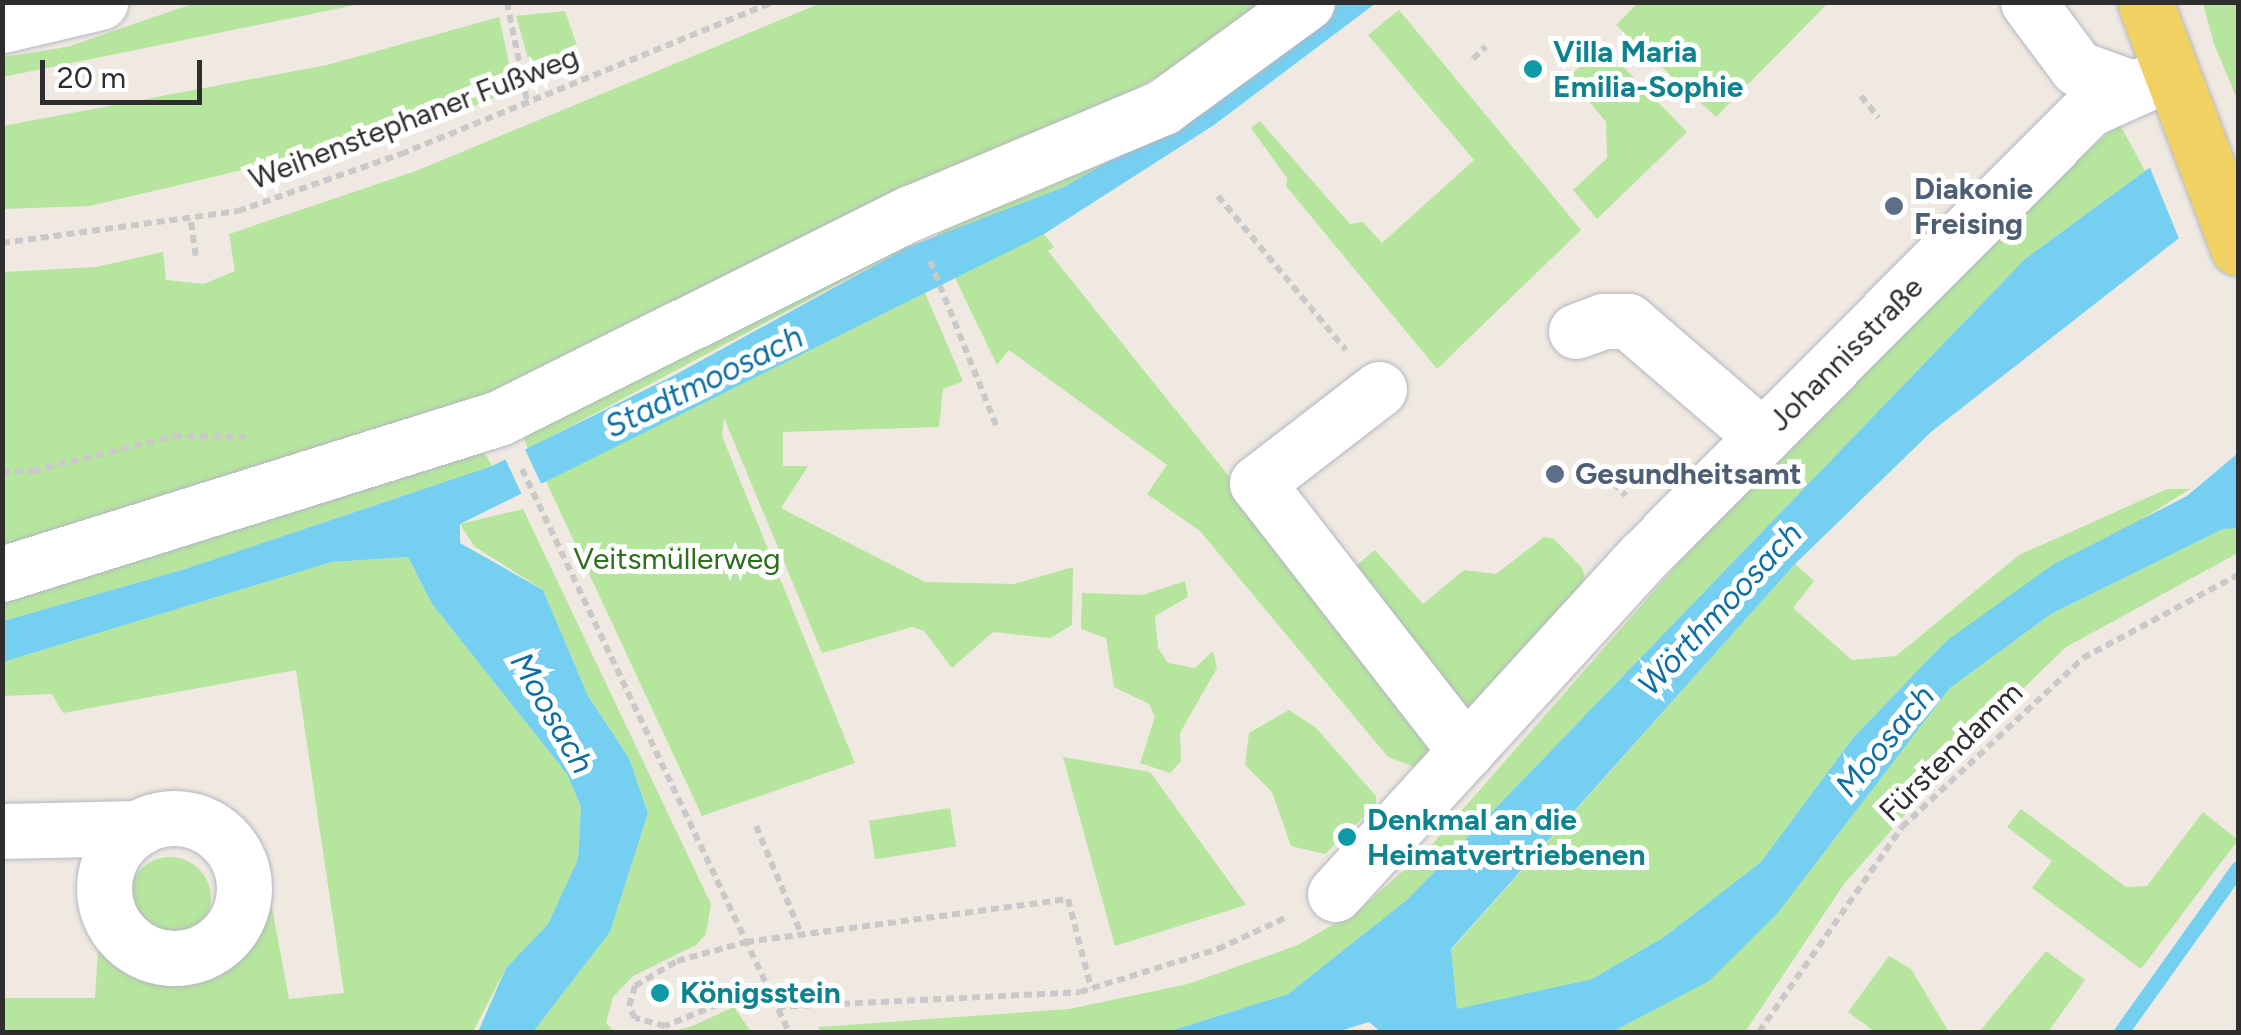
<!DOCTYPE html>
<meta charset="utf-8">
<style>
body{margin:0}
#map{position:relative;width:2241px;height:1035px;overflow:hidden;background:#efe9e1;font-family:Figtree,sans-serif}
div>[style]{position:absolute}
.green>*{inset:0;background:#b6e59e;transform-origin:0 0}
.round{border-radius:50%}
.water>*{inset:0;background:#75cff0}
.pier>*{inset:0;background:#efe9e1;transform-origin:0 0}
.stream>*{height:15px;margin:-7.5px;padding:0 7.5px;transform-origin:7.5px;border-radius:7.5px;background:#75cff0}
.path>*{height:6px;margin-top:-3px;transform-origin:0;background:repeating-linear-gradient(90deg,#c9c9c9 0 8px,transparent 0 13px)}
.roads{filter:drop-shadow(0 0 2px #b4b7c1) drop-shadow(0 0 2px #b4b7c1)}
.minor>*{height:55px;margin:-27.5px;padding:0 27.5px;transform-origin:27.5px;border-radius:27.5px;background:#fff}
.minor>.ring{margin:-27.5px;padding:0;box-sizing:content-box;background:none;border:55px solid #fff;border-radius:50%}
.major>*{height:55px;margin:-27.5px;padding:0 27.5px;transform-origin:27.5px;border-radius:27.5px;background:#f2d163}
.dots>*{width:28px;height:28px;translate:-50% -50%;box-sizing:border-box;border:5px solid #fff;border-radius:50%}
span{translate:-50% -50%;white-space:nowrap;text-align:center;line-height:1.15;-webkit-text-stroke:10px #fff;paint-order:stroke}
.culture-label{font-size:30px;color:#0d838f;font-weight:700}
.left{translate:0 -50%;text-align:left}
.street-label{font-size:30px;color:#2e2e2e}
.service-label{font-size:30px;color:#4e5e75;font-weight:700}
.park-label{font-size:30px;color:#2c6e1b}
.water-label{font-size:32px;color:#0d6fa3;font-style:italic}
.frame{position:absolute;inset:0;border:5px solid #2e2e2e;pointer-events:none}
.scale{position:absolute;left:40px;top:60px;width:162px;height:45px;box-sizing:border-box;border:5px solid #2e2e2e;border-top:0;padding-left:12px;font-size:30px;line-height:35px;white-space:nowrap;color:#2e2e2e;-webkit-text-stroke:8px #fff;paint-order:stroke}
</style>
<div id="map">
<div class="green">
<div style="clip-path:polygon(195px 3px,365px 3px,3px 77px,3px 57px,67px 47px)"></div>
<div style="clip-path:polygon(821px 3px,1265px 3px,1167px 72px,1109px 103px,548px 376px,3px 557px,3px 272px,96px 267px,163px 252px,166px 280px,204px 284px,235px 271px,229px 234px,416px 171px)"></div>
<div style="clip-path:polygon(1638px 3px,1638px 2px,1828px 3px,1716px 117px,1616px 25px)"></div>
<div style="clip-path:polygon(2203px 3px,2238px 3px,2238px 101px,2214px 44px)"></div>
<div style="clip-path:polygon(1399px 10px,1581px 230px,1437px 369px,1286px 186px,1287px 178px,1251px 128px,1260px 121px,1350px 224px,1363px 222px,1382px 243px,1474px 160px,1368px 35px)"></div>
<div style="clip-path:polygon(565px 11px,581px 57px,534px 80px,516px 16px)"></div>
<div style="clip-path:polygon(499px 17px,515px 90px,411px 130px,90px 206px,3px 209px,3px 126px,327px 65px)"></div>
<div style="clip-path:polygon(1602px 45px,1687px 132px,1597px 219px,1573px 190px,1607px 158px,1606px 122px,1569px 77px)"></div>
<div style="clip-path:polygon(1200px 108px,1064px 187px,938px 237px,931px 216px)"></div>
<div style="clip-path:polygon(2119px 123px,2145px 171px,2025px 259px,1408px 899px,1288px 994px,1167px 1032px,820px 1032px,819px 1027px,1069px 1009px,1188px 984px,1298px 945px,1361px 908px,1428px 849px,1781px 446px,1994px 235px)"></div>
<div style="clip-path:polygon(902px 229px,908px 247px,528px 449px,520px 427px)"></div>
<div style="clip-path:polygon(1044px 234px,1054px 247px,1048px 251px,1456px 759px,1426px 771px,1388px 757px,1200px 531px,1147px 494px,1167px 465px,1009px 350px,997px 365px,955px 278px)"></div>
<div style="clip-path:polygon(925px 293px,963px 381px,943px 389px,939px 427px,783px 432px,783px 466px,808px 466px,781px 508px,925px 582px,1014px 584px,1073px 567px,1072px 625px,1050px 638px,993px 632px,952px 668px,924px 631px,912px 627px,822px 653px,724px 418px,722px 436px,855px 763px,702px 816px,545px 479px)"></div>
<div style="clip-path:polygon(482px 449px,492px 466px,185px 569px,3px 621px,3px 591px)"></div>
<div style="clip-path:polygon(2167px 489px,2190px 489px,1945px 642px,1853px 738px,1761px 862px,1664px 937px,1592px 979px,1457px 1010px,1451px 950px,1795px 564px,1814px 581px,1793px 608px,1852px 660px,1896px 656px,2019px 555px)"></div>
<div style="clip-path:polygon(523px 509px,711px 904px,706px 934px,696px 945px,633px 976px,613px 997px,606px 1023px,615px 1032px,533px 1032px,610px 932px,648px 813px,629px 758px,588px 696px,543px 590px,474px 546px,460px 524px)"></div>
<div style="clip-path:polygon(2238px 528px,2238px 553px,2066px 647px,1975px 735px,1844px 884px,1745px 1032px,1612px 1032px,1708px 981px,1777px 914px,1950px 688px,2051px 614px,2223px 529px)"></div>
<div style="clip-path:polygon(1544px 537px,1554px 539px,1582px 568px,1587px 585px,1479px 722px,1347px 573px,1375px 550px,1423px 604px,1464px 570px,1496px 574px)"></div>
<div style="clip-path:polygon(408px 557px,432px 604px,567px 774px,581px 807px,578px 859px,548px 924px,506px 968px,473px 1032px,3px 1032px,3px 998px,95px 998px,99px 933px,152px 969px,189px 975px,212px 965px,235px 945px,263px 860px,289px 999px,344px 993px,296px 670px,63px 713px,52px 694px,3px 696px,3px 662px,332px 562px)"></div>
<div style="clip-path:polygon(1185px 581px,1188px 597px,1155px 616px,1158px 648px,1168px 663px,1195px 668px,1213px 651px,1217px 668px,1180px 733px,1181px 761px,1170px 773px,1140px 763px,1155px 717px,1149px 704px,1114px 687px,1106px 638px,1081px 629px,1082px 593px,1142px 595px)"></div>
<div style="clip-path:polygon(1289px 710px,1316px 728px,1376px 796px,1376px 805px,1325px 854px,1291px 846px,1272px 792px,1245px 765px,1249px 733px)"></div>
<div style="clip-path:polygon(1063px 757px,1150px 772px,1246px 905px,1115px 946px)"></div>
<div style="left:950px;top:808px;width:39px;height:82px;rotate:81deg"></div>
<div style="clip-path:polygon(2021px 809px,2126px 887px,2147px 886px,2203px 812px,2238px 840px,2141px 969px,2032px 888px,2052px 861px,2007px 827px)"></div>
<div class="round" style="left:129px;top:857px;width:82px;height:82px"></div>
<div style="clip-path:polygon(2046px 951px,2085px 980px,2048px 1032px,1979px 1032px)"></div>
<div style="clip-path:polygon(1889px 956px,1911px 969px,1949px 1032px,1875px 1032px,1848px 1012px)"></div>
<div style="clip-path:polygon(734px 1007px,751px 1032px,672px 1032px,692px 1026px)"></div>
</div>
<div class="water">
<div style="clip-path:polygon(1321px 3px,1376px 3px,1214px 125px,1044px 234px,460px 524px,460px 543px,543px 590px,588px 696px,629px 758px,648px 813px,610px 932px,533px 1032px,478px 1032px,506px 968px,548px 924px,578px 859px,581px 807px,567px 774px,432px 604px,408px 557px,332px 562px,3px 662px,3px 621px,185px 569px,492px 466px,673px 376px,908px 247px,1064px 187px,1200px 108px)"></div>
<div style="clip-path:polygon(2238px 113px,2238px 192px,1931px 432px,1795px 564px,1451px 949px,1457px 1009px,1592px 979px,1664px 937px,1761px 862px,1853px 738px,1945px 642px,2054px 564px,2187px 496px,2238px 453px,2238px 528px,2223px 529px,2051px 614px,1950px 688px,1777px 914px,1709px 981px,1612px 1032px,1381px 1032px,1369px 1022px,1337px 1032px,1167px 1032px,1288px 994px,1408px 899px,2025px 259px,2145px 171px)"></div>
</div>
<div class="pier">
<div style="clip-path:polygon(2236px 109px,2238px 199px,2182px 246px,2148px 163px)"></div>
<div style="left:523px;top:445px;width:45px;height:22px;rotate:65deg"></div>
</div>
<div class="stream">
<div style="left:2121px;top:1032px;width:201px;rotate:-54.5deg"></div>
</div>
<div class="path">
<div style="left:507px;top:2px;width:101px;rotate:78.6deg"></div>
<div style="left:1473px;top:59px;width:18px;rotate:-45deg"></div>
<div style="left:1861px;top:96px;width:28px;rotate:51deg"></div>
<div style="left:1218px;top:196px;width:200px;rotate:50.3deg"></div>
<div style="left:191px;top:222px;width:35px;rotate:82deg"></div>
<div style="left:2px;top:243px;width:238px;rotate:-7.7deg"></div>
<div style="left:238px;top:211px;width:173px;rotate:-19.3deg"></div>
<div style="left:401px;top:154px;width:402px;rotate:-22.2deg"></div>
<div style="left:930px;top:261px;width:177px;rotate:68.1deg"></div>
<div style="left:522px;top:469px;width:623px;rotate:64.63deg"></div>
<div style="left:2px;top:472px;width:31px;rotate:-2deg"></div>
<div style="left:33px;top:471px;width:145px;rotate:-13.9deg"></div>
<div style="left:174px;top:436px;width:72px;rotate:0.8deg"></div>
<div style="left:1613px;top:483px;width:18px;rotate:45deg"></div>
<div style="left:756px;top:826px;width:119px;rotate:67.3deg"></div>
<div style="left:766px;top:985px;width:109px;rotate:157.9deg"></div>
<div style="left:665px;top:1026px;width:31px;rotate:-165deg"></div>
<div style="left:635px;top:1018px;width:13px;rotate:-117deg"></div>
<div style="left:629px;top:1006px;width:21px;rotate:-73deg"></div>
<div style="left:635px;top:986px;width:49px;rotate:-30.8deg"></div>
<div style="left:677px;top:961px;width:72px;rotate:-15.4deg"></div>
<div style="left:746px;top:942px;width:325px;rotate:-7.6deg"></div>
<div style="left:1068px;top:899px;width:92px;rotate:75.5deg"></div>
<div style="left:777px;top:1007px;width:303px;rotate:-2.8deg"></div>
<div style="left:1080px;top:992px;width:145px;rotate:-17.3deg"></div>
<div style="left:1218px;top:949px;width:78px;rotate:-24.9deg"></div>
<div style="left:1759px;top:1032px;width:250px;rotate:-55.1deg"></div>
<div style="left:1902px;top:827px;width:248px;rotate:-43deg"></div>
<div style="left:2083px;top:658px;width:176px;rotate:-28.2deg"></div>
</div>
<div class="roads">
<div class="minor">
<div style="left:2028px;top:2px;width:82px;rotate:53.4deg"></div>
<div style="left:2077px;top:68px;width:55px;rotate:20.1deg"></div>
<div style="left:2px;top:25px;width:101px;rotate:-13.2deg"></div>
<div style="left:1576px;top:331px;width:29px;rotate:-20deg"></div>
<div style="left:1603px;top:321px;width:25px"></div>
<div style="left:1628px;top:321px;width:178px;rotate:40.7deg"></div>
<div style="left:1379px;top:389px;width:154px;rotate:142.4deg"></div>
<div style="left:1257px;top:483px;width:340px;rotate:52.1deg"></div>
<div style="left:2px;top:574px;width:521px;rotate:-17.43deg"></div>
<div style="left:499px;top:418px;width:460px;rotate:-26.5deg"></div>
<div style="left:911px;top:213px;width:273px;rotate:-22.8deg"></div>
<div style="left:1163px;top:107px;width:178px;rotate:-36.1deg"></div>
<div class="ring" style="left:104px;top:818px;width:85px;height:85px"></div>
<div style="left:2px;top:831px;width:137px;rotate:-1.3deg"></div>
<div style="left:1335px;top:894px;width:457px;rotate:-47.6deg"></div>
<div style="left:1643px;top:557px;width:632px;rotate:-45.13deg"></div>
<div style="left:2089px;top:109px;width:85px;rotate:-24.2deg"></div>
</div>
<div class="major">
<div style="left:2145px;top:2px;width:263px;rotate:69.3deg"></div>
</div>
</div>
<div class="dots">
<div style="left:1533px;top:69px;background:#0f9aa8"></div>
<div style="left:1894px;top:206px;background:#5c6f8a"></div>
<div style="left:1555px;top:474px;background:#5c6f8a"></div>
<div style="left:1347px;top:837px;background:#0f9aa8"></div>
<div style="left:660px;top:993px;background:#0f9aa8"></div>
</div>
<div class="culture-label">
<span class="left" style="left:1553px;top:69px">Villa Maria<br>Emilia-Sophie</span>
<span class="left" style="left:1367px;top:837px">Denkmal an die<br>Heimatvertriebenen</span>
<span class="left" style="left:680px;top:993px">Königsstein</span>
</div>
<div class="street-label">
<span style="left:414px;top:118px;rotate:-21deg">Weihenstephaner Fußweg</span>
<span style="left:1846px;top:354px;rotate:-45deg">Johannisstraße</span>
<span style="left:1951px;top:752px;rotate:-44deg">Fürstendamm</span>
</div>
<div class="service-label">
<span class="left" style="left:1914px;top:206px">Diakonie<br>Freising</span>
<span class="left" style="left:1575px;top:474px">Gesundheitsamt</span>
</div>
<div class="park-label">
<span style="left:677px;top:559px">Veitsmüllerweg</span>
</div>
<div class="water-label">
<span style="left:704px;top:382px;rotate:-26deg">Stadtmoosach</span>
<span style="left:1720px;top:609px;rotate:-47deg">Wörthmoosach</span>
<span style="left:552px;top:713px;rotate:60deg">Moosach</span>
<span style="left:1885px;top:741px;rotate:-50deg">Moosach</span>
</div>
<div class="frame"></div>
<div class="scale">20 m</div>
</div>
